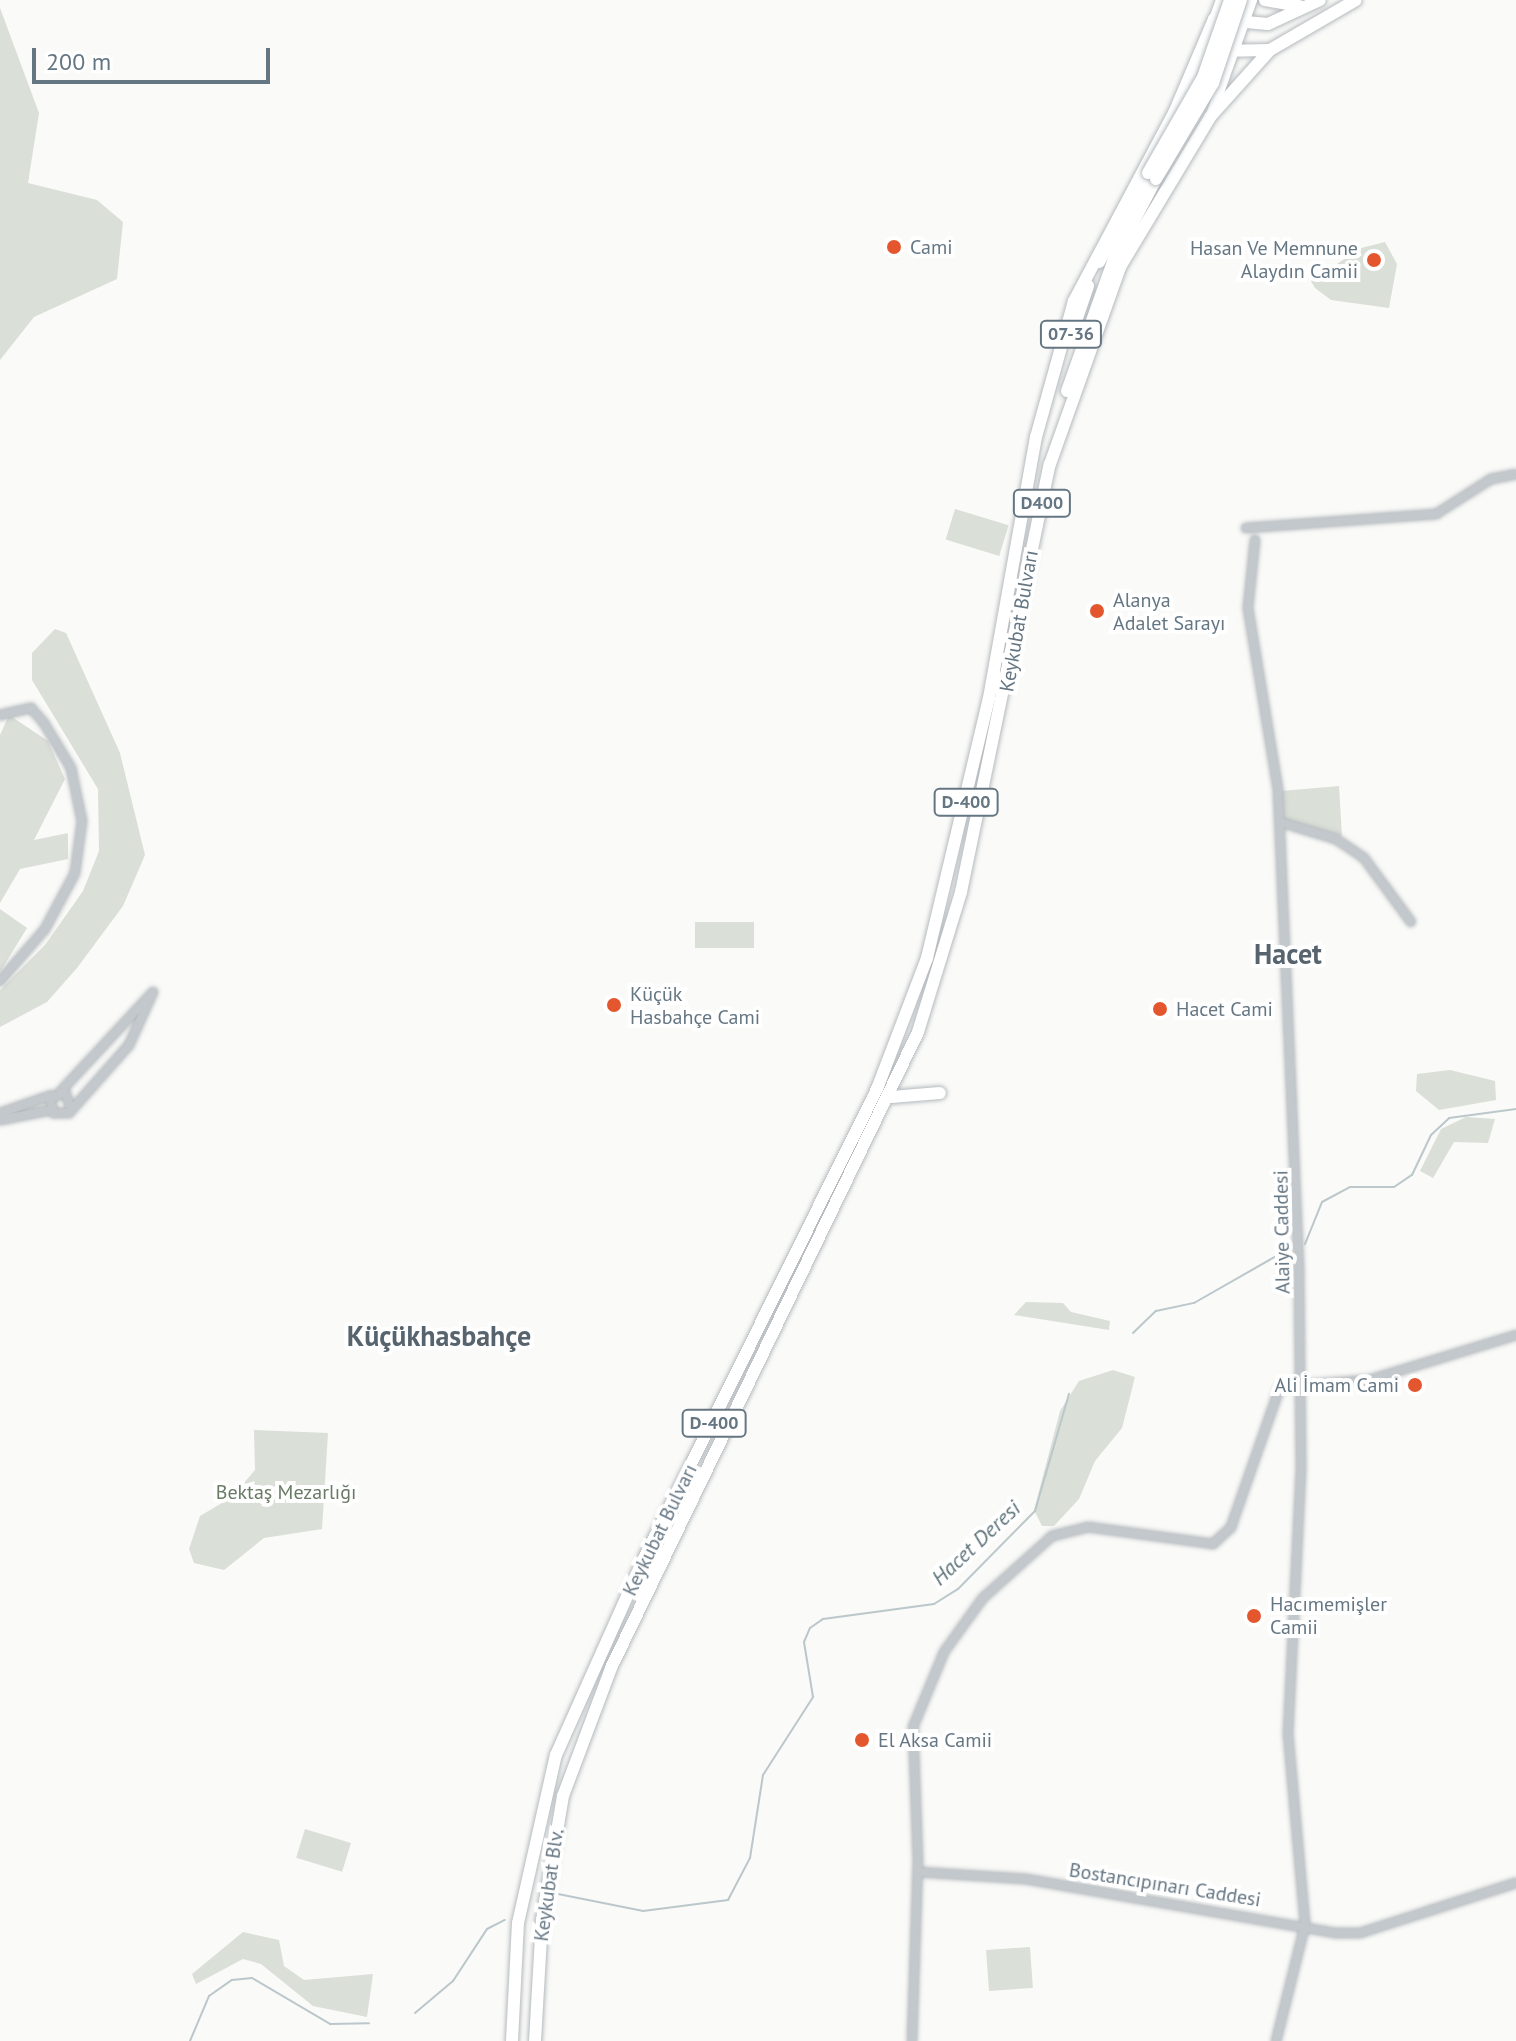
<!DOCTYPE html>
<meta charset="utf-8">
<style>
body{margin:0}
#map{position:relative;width:1516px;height:2041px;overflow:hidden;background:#fafaf8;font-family:"PT Sans",sans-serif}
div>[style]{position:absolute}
.green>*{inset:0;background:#dadfd7;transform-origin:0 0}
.stream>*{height:2px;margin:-1px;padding:0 1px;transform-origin:1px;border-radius:1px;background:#bbc7cb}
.roads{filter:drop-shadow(0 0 2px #b5babe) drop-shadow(0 0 2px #b5babe)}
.minor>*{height:8px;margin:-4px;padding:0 4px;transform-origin:4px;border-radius:4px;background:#c3c8cc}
.major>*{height:10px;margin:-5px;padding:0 5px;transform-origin:5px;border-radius:5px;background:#fff}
.highway>*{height:12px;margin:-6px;padding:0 6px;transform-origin:6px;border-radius:6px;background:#fff}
.bridges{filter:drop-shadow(0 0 2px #b4b9bd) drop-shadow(0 0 2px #b4b9bd)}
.highway-bridge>*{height:12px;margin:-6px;padding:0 6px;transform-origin:6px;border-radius:6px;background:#fff}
.dots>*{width:22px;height:22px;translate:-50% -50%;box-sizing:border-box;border:4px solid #fff;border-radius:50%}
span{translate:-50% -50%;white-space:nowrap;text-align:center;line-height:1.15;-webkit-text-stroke:8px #fff;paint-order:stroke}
.shield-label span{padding:2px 6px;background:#fff;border:2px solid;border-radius:6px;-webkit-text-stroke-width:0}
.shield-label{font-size:18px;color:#657683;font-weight:700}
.poi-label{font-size:20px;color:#657683}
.left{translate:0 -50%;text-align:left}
.right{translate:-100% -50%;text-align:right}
.street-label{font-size:20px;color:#657683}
.park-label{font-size:20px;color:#687a64}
.water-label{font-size:22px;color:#60757c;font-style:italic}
.district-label{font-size:28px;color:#57646e;font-weight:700}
.scale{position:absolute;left:32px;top:48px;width:238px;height:36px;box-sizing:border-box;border:4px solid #657683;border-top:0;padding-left:10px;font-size:24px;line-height:28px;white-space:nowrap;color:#657683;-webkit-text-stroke:6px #fff;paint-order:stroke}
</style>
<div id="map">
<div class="green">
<div style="clip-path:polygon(0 8px,39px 113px,28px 183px,97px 200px,123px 222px,117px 279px,34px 317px,0 360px)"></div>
<div style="clip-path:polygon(1385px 242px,1397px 264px,1389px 308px,1331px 300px,1315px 288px,1311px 281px,1361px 248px)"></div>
<div style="left:955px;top:509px;width:56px;height:32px;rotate:17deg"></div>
<div style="clip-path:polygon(55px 629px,66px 633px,120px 753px,145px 855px,123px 906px,77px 968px,47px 1002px,0 1027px,0 990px,45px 945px,83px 891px,99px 851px,98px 789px,32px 680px,32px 653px)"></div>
<div style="clip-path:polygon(9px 715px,48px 741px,65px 779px,34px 840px,68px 833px,68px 859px,20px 869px,0 903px,0 735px)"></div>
<div style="clip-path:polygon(1339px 786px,1342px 836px,1282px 820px,1281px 791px)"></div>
<div style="clip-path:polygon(0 909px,27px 928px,0 972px)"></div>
<div style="left:754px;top:922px;width:26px;height:59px;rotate:90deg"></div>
<div style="clip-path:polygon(1450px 1070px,1495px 1081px,1496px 1100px,1439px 1110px,1416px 1091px,1417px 1074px)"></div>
<div style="clip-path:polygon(1466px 1117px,1495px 1119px,1488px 1143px,1454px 1142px,1433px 1178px,1420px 1171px,1441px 1129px)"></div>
<div style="clip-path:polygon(1026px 1302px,1063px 1303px,1071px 1312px,1110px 1321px,1109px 1330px,1014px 1315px)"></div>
<div style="clip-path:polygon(1113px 1370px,1135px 1377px,1122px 1428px,1095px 1461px,1079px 1499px,1054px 1526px,1042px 1526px,1034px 1510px,1060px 1411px,1079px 1381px)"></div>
<div style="clip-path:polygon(254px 1430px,328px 1433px,322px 1529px,264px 1538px,224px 1570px,194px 1563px,189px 1549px,200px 1516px,232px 1497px,255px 1470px)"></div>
<div style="left:305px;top:1829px;width:48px;height:30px;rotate:17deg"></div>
<div style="clip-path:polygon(243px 1932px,279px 1940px,284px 1966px,304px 1980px,373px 1974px,367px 2017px,313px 2006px,261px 1964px,243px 1959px,196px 1984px,192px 1974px)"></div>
<div style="left:1030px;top:1947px;width:41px;height:44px;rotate:86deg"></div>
</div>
<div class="stream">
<div style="left:1305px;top:1244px;width:45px;rotate:-68deg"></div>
<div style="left:1322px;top:1202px;width:32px;rotate:-28deg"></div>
<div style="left:1350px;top:1187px;width:44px"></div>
<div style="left:1394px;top:1187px;width:22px;rotate:-34deg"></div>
<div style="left:1412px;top:1175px;width:44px;rotate:-64.6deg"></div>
<div style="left:1431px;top:1135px;width:25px;rotate:-43deg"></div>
<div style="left:1449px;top:1118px;width:68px;rotate:-7.7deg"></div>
<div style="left:1133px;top:1333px;width:32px;rotate:-44deg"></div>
<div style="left:1156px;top:1311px;width:39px;rotate:-12deg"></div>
<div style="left:1194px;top:1303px;width:107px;rotate:-29.7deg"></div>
<div style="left:558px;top:1894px;width:87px;rotate:11.3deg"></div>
<div style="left:643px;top:1911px;width:86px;rotate:-7.4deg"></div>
<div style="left:728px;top:1900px;width:47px;rotate:-62.4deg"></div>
<div style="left:750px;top:1858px;width:84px;rotate:-81.1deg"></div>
<div style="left:763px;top:1775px;width:93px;rotate:-57.3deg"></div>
<div style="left:813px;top:1697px;width:56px;rotate:-99.3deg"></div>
<div style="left:804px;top:1642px;width:15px;rotate:-67deg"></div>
<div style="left:810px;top:1628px;width:16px;rotate:-35deg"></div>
<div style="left:823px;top:1619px;width:112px;rotate:-7.7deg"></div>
<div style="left:934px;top:1604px;width:28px;rotate:-32deg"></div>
<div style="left:958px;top:1589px;width:110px;rotate:-45.4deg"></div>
<div style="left:1035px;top:1511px;width:122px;rotate:-73.8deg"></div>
<div style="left:415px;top:2013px;width:50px;rotate:-40.1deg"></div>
<div style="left:453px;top:1981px;width:62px;rotate:-56.8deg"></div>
<div style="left:487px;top:1929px;width:20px;rotate:-27deg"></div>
<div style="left:190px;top:2041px;width:49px;rotate:-67.1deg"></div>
<div style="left:209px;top:1996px;width:28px;rotate:-35deg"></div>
<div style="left:232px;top:1980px;width:20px;rotate:-6deg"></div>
<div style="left:252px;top:1978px;width:91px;rotate:30.5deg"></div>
<div style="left:330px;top:2024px;width:39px;rotate:-1deg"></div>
</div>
<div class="roads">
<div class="minor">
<div style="left:1246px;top:528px;width:191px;rotate:-4.2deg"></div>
<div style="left:1436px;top:514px;width:65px;rotate:-32.5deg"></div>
<div style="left:1491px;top:479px;width:25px;rotate:-11deg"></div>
<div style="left:1255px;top:540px;width:68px;rotate:95.9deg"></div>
<div style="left:1248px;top:608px;width:183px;rotate:80.6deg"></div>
<div style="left:1278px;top:789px;width:487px;rotate:87.5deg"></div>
<div style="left:1299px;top:1276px;width:193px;rotate:89.4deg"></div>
<div style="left:1301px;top:1469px;width:264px;rotate:92.8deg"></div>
<div style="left:1288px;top:1733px;width:193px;rotate:84.9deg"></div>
<div style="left:1305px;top:1925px;width:120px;rotate:104deg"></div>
<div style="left:0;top:715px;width:32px;rotate:-13deg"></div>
<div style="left:31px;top:708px;width:20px;rotate:49deg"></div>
<div style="left:44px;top:723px;width:52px;rotate:59deg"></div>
<div style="left:71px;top:768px;width:54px;rotate:78.3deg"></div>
<div style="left:82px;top:821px;width:52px;rotate:97.7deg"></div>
<div style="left:75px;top:873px;width:64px;rotate:118.2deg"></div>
<div style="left:45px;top:929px;width:69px;rotate:130.9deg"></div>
<div style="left:1280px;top:822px;width:59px;rotate:16.9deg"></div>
<div style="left:1336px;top:839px;width:34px;rotate:34deg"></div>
<div style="left:1364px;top:858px;width:79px;rotate:53.7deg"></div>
<div style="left:61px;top:1091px;width:135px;rotate:-47.1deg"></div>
<div style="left:71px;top:1109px;width:18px;rotate:-109deg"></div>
<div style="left:65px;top:1092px;width:17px;rotate:155deg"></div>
<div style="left:50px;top:1099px;width:15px;rotate:74deg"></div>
<div style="left:54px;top:1113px;width:15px"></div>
<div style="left:69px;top:1113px;width:91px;rotate:-48.6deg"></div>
<div style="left:129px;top:1045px;width:58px;rotate:-65.6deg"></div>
<div style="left:0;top:1113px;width:55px;rotate:-19.1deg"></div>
<div style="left:0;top:1120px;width:52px;rotate:-11.1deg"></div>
<div style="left:918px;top:1872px;width:108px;rotate:3.7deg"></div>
<div style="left:1026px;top:1879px;width:316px;rotate:9.9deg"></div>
<div style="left:1337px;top:1933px;width:23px"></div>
<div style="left:1360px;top:1933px;width:164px;rotate:-17.8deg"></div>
<div style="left:912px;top:2041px;width:180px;rotate:-88.1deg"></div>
<div style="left:918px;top:1861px;width:134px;rotate:-92.1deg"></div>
<div style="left:913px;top:1727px;width:81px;rotate:-67.5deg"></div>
<div style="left:944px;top:1652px;width:67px;rotate:-54.2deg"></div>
<div style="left:983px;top:1598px;width:93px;rotate:-41.9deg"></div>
<div style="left:1052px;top:1536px;width:37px;rotate:-14deg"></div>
<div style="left:1088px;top:1527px;width:126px;rotate:7.7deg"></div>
<div style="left:1213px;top:1544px;width:25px;rotate:-43deg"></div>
<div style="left:1231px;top:1527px;width:148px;rotate:-70.7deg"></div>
<div style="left:1280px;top:1387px;width:89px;rotate:-4.5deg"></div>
<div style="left:1369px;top:1380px;width:154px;rotate:-17deg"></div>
</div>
<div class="major">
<div style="left:1214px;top:19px;width:20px;rotate:-70deg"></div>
<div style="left:1212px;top:112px;width:119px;rotate:-70.3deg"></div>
</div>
<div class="highway">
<div style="left:1265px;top:0;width:35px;rotate:10deg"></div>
<div style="left:1216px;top:51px;width:54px;rotate:-1.1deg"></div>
<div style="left:1099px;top:262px;width:102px;rotate:-61.2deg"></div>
<div style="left:1072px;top:333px;width:50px;rotate:-71.2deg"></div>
<div style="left:1067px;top:391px;width:140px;rotate:-70.4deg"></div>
<div style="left:1114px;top:259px;width:90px;rotate:-62.3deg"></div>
<div style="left:891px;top:1097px;width:49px;rotate:-4.7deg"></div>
<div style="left:512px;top:2041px;width:118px;rotate:-87.1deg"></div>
<div style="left:518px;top:1923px;width:172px;rotate:-77.3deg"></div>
<div style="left:556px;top:1755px;width:206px;rotate:-65.9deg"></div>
<div style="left:640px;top:1567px;width:534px;rotate:-63.63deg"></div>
<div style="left:877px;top:1089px;width:140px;rotate:-69.1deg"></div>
<div style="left:927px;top:958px;width:267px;rotate:-76.6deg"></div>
<div style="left:989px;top:698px;width:265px;rotate:-79.8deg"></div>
<div style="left:1036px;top:437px;width:141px;rotate:-74.4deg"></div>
<div style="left:1074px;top:301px;width:213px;rotate:-62deg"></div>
<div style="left:1174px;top:113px;width:102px;rotate:-66.9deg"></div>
<div style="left:1214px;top:19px;width:54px;rotate:5.3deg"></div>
<div style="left:1268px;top:24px;width:57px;rotate:-24.8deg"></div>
<div style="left:535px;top:2041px;width:121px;rotate:-86.7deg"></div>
<div style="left:542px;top:1920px;width:126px;rotate:-80.4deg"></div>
<div style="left:563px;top:1796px;width:137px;rotate:-69.4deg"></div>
<div style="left:611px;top:1668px;width:706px;rotate:-64.23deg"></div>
<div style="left:918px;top:1032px;width:146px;rotate:-72.9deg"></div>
<div style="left:961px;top:892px;width:437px;rotate:-78.3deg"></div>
<div style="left:1050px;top:464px;width:209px;rotate:-70.4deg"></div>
<div style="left:1120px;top:267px;width:175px;rotate:-59deg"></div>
<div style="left:1210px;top:117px;width:90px;rotate:-48.2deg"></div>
<div style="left:1270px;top:50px;width:99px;rotate:-30.2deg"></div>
</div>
</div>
<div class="bridges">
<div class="highway-bridge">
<div style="left:1148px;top:173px;width:111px;rotate:-60.2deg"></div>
<div style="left:1203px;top:77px;width:82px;rotate:-70.7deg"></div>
<div style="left:1156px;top:179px;width:112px;rotate:-59.3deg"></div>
<div style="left:1213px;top:83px;width:88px;rotate:-71.4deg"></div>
</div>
</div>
<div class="dots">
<div style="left:894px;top:247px;background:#e4572e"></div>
<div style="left:1374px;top:260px;background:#e4572e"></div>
<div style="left:1097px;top:611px;background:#e4572e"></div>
<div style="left:614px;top:1005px;background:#e4572e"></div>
<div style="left:1160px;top:1009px;background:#e4572e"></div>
<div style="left:1415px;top:1385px;background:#e4572e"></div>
<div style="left:1254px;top:1616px;background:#e4572e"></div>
<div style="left:862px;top:1740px;background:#e4572e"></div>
</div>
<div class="shield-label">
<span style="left:1071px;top:334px">07-36</span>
<span style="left:1042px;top:503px">D400</span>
<span style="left:966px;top:802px">D-400</span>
<span style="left:714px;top:1423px">D-400</span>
</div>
<div class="poi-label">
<span class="left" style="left:910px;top:247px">Cami</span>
<span class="right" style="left:1358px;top:260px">Hasan Ve Memnune<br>Alaydın Camii</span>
<span class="left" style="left:1113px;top:612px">Alanya<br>Adalet Sarayı</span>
<span class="left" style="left:630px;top:1006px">Küçük<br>Hasbahçe Cami</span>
<span class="left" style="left:1176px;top:1009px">Hacet Cami</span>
<span class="right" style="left:1399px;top:1385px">Ali İmam Cami</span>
<span class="left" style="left:1270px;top:1616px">Hacımemişler<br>Camii</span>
<span class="left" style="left:878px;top:1740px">El Aksa Camii</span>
</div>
<div class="street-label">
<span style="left:1019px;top:621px;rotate:-80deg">Keykubat Bulvarı</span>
<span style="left:1282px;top:1232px;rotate:-91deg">Alaiye Caddesi</span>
<span style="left:660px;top:1530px;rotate:-64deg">Keykubat Bulvarı</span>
<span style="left:549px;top:1885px;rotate:-82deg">Keykubat Blv.</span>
<span style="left:1165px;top:1885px;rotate:9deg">Bostancıpınarı Caddesi</span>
</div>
<div class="park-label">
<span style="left:286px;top:1492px">Bektaş Mezarlığı</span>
</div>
<div class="water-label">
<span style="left:976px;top:1543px;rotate:-43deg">Hacet Deresi</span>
</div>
<div class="district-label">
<span style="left:1288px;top:954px">Hacet</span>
<span style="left:439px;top:1336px">Küçükhasbahçe</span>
</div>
<div class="scale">200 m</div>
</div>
